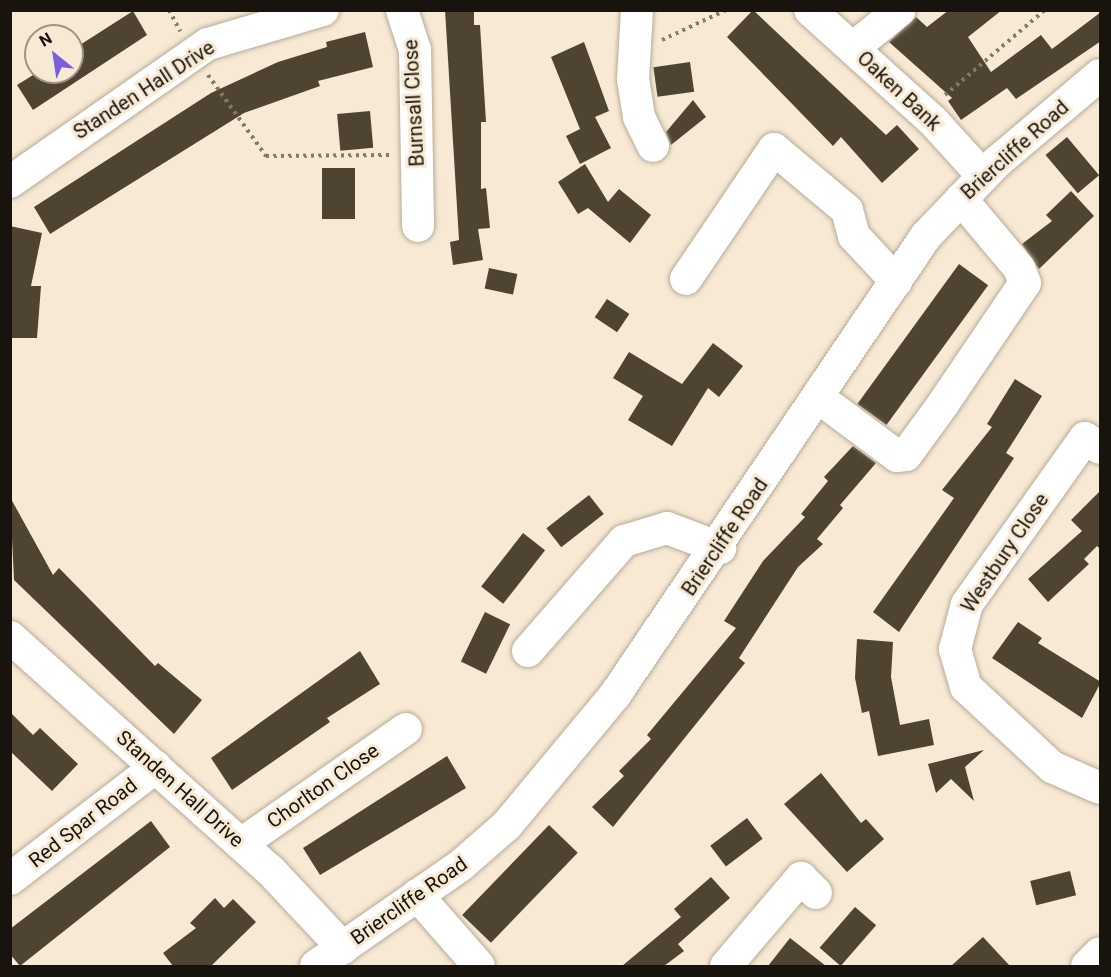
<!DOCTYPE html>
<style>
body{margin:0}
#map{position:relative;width:1111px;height:977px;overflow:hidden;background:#f7e9d4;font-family:Roboto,sans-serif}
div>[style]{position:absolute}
.building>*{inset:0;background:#4f4432;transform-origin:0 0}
.path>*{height:4px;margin-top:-2px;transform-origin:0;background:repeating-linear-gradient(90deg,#837a6c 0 3px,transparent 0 7.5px)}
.roads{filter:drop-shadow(0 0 2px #b8ab96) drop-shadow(0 0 2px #b8ab96)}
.minor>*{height:32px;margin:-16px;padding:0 16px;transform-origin:16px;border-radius:16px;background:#fff}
span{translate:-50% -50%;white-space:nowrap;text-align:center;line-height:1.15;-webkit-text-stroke:6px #f7e9d4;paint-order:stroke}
.street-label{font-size:20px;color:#18130c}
.frame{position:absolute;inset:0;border:12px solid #18130c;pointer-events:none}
.north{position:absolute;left:24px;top:24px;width:60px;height:60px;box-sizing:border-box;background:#f7e9d4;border:2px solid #9e9384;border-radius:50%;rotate:330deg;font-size:16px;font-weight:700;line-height:24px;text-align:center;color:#18130c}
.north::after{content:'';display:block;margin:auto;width:21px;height:27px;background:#7960da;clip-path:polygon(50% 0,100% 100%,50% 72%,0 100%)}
</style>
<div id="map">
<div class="building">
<div style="clip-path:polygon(445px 10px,474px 10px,474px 25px,480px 25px,486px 122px,481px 122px,481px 189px,486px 188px,490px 228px,478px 229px,483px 260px,453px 265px,450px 242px,459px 240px)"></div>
<div style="clip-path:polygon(753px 10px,886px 135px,897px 125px,919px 149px,882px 183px,841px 137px,833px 146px,727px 37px)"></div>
<div style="clip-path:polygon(949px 10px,1002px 10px,968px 37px,991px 72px,1041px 35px,1052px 49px,1101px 12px,1101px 41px,1016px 99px,1007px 88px,961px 120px,948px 101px,952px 98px,889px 42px,916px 17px,927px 27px)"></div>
<div style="clip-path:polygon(133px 11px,147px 35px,33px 110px,17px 85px,38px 72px,72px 72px,72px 50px)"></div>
<div style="clip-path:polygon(365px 32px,373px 67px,318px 81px,320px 86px,244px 113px,50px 234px,34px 207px,211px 93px,278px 62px,327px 47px,326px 42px)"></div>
<div style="clip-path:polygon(584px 42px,609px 111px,595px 117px,611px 148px,580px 164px,566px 136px,580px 129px,551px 57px)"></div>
<div style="left:690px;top:62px;width:30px;height:37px;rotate:82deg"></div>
<div style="clip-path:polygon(693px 100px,706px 117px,671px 145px,666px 132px)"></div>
<div style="left:370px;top:111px;width:37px;height:33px;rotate:85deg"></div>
<div style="left:1067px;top:137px;width:50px;height:28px;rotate:50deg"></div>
<div style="clip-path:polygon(585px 164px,608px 202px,619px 189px,651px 215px,630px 243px,588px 208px,578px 214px,558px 182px)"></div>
<div style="left:322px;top:168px;width:33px;height:51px"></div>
<div style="clip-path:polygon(1071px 191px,1094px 216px,1039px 269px,1022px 244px,1052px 221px,1046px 215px)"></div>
<div style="clip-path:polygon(10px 226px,42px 233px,31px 286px,41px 286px,37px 338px,10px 338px)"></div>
<div style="left:959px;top:264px;width:36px;height:173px;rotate:36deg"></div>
<div style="left:489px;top:268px;width:29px;height:21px;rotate:12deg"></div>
<div style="left:607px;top:299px;width:27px;height:22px;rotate:34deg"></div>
<div style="clip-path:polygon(713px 343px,743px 366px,719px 397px,708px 388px,672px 446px,628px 420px,643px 396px,613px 378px,629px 352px,682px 384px)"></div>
<div style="clip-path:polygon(1015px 379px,1042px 396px,1006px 453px,1014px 458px,899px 632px,873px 612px,954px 498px,942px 490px,992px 427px,987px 424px)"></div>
<div style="clip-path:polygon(853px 446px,876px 463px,840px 505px,843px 508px,817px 539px,823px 544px,798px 567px,739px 658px,745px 663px,613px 827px,592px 807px,624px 776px,619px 771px,651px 739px,647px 735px,736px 628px,724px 621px,763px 561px,805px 517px,801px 514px,828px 481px,824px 477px)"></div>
<div style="clip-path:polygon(1101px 490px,1101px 550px,1097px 546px,1084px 559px,1089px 564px,1048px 602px,1028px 579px,1082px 531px,1071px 520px)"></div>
<div style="left:589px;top:495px;width:24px;height:54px;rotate:52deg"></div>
<div style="clip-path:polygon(10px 497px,53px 575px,59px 568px,155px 666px,158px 663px,202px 700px,174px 734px,14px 580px)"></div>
<div style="left:523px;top:533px;width:28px;height:68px;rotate:38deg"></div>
<div style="left:485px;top:612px;width:28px;height:55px;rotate:26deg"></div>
<div style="clip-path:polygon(1018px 622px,1042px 638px,1038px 643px,1101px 682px,1082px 718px,992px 658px)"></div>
<div style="clip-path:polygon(857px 639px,893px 642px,891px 677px,900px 725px,929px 719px,934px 745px,878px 756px,869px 711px,862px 713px,855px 678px)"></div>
<div style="clip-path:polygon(360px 651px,380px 684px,327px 718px,330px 722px,232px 790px,211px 758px)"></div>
<div style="clip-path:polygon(10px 712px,33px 735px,40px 728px,78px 764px,52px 791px,10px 751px)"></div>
<div style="clip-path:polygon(984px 750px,965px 767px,974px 801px,951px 779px,936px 793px,928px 764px)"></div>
<div style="clip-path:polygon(447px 756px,466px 788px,320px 875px,303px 848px)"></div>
<div style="clip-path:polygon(821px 773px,861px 823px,866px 819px,884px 839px,847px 872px,784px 804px)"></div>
<div style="left:747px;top:818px;width:26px;height:46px;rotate:53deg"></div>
<div style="clip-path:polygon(151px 821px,170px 847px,20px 966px,10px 954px,10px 929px)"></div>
<div style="left:549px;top:825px;width:40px;height:125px;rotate:44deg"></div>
<div style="left:1070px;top:871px;width:25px;height:41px;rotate:76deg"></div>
<div style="clip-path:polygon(711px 877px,730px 898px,678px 944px,684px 951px,664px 966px,622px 966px,681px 917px,674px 909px)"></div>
<div style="clip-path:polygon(215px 898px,224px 908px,233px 899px,256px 922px,211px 966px,173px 966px,163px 953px,196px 928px,190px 923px)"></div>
<div style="left:855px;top:907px;width:28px;height:54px;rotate:41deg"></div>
<div style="clip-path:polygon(983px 937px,1010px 966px,951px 966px)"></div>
<div style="clip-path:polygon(790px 938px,826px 966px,768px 966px)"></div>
</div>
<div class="path">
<div style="left:169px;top:10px;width:24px;rotate:62deg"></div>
<div style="left:662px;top:40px;width:71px;rotate:-25.1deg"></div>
<div style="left:208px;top:75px;width:100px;rotate:54.4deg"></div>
<div style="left:266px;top:156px;width:124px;rotate:-0.5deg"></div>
<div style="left:945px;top:95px;width:131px;rotate:-40.4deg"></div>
</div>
<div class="roads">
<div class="minor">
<div style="left:402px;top:10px;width:42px;rotate:72deg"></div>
<div style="left:415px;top:50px;width:176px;rotate:89deg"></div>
<div style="left:637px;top:10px;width:69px;rotate:93.3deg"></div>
<div style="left:633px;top:79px;width:38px;rotate:81deg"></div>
<div style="left:639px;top:117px;width:32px;rotate:64deg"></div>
<div style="left:810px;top:10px;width:167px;rotate:42.1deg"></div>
<div style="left:934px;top:122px;width:73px;rotate:47.8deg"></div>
<div style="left:853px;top:48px;width:60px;rotate:-39deg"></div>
<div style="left:10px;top:182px;width:241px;rotate:-34.9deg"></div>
<div style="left:208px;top:44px;width:120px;rotate:-16.5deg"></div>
<div style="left:686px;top:279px;width:157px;rotate:-55.9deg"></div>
<div style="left:774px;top:149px;width:95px;rotate:39.9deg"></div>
<div style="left:847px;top:210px;width:27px;rotate:75deg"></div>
<div style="left:854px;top:236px;width:62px;rotate:47deg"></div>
<div style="left:819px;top:398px;width:97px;rotate:36.6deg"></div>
<div style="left:897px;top:456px;width:9px;rotate:-6deg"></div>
<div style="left:906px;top:455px;width:63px;rotate:-54deg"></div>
<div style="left:943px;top:404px;width:146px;rotate:-55.9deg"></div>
<div style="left:1025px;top:283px;width:16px;rotate:-112deg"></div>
<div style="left:1019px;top:268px;width:90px;rotate:-130deg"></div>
<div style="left:1100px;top:448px;width:18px;rotate:-146deg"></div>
<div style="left:1085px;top:438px;width:204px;rotate:125.4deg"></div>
<div style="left:967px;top:604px;width:47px;rotate:104.9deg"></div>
<div style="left:955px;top:649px;width:40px;rotate:74deg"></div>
<div style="left:966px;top:687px;width:117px;rotate:42.9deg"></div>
<div style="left:1052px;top:767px;width:52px;rotate:23.6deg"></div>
<div style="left:10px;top:637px;width:349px;rotate:41.9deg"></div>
<div style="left:270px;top:870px;width:107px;rotate:46.9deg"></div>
<div style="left:528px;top:651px;width:146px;rotate:-48.9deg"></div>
<div style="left:624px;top:541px;width:45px;rotate:-16.8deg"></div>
<div style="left:667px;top:528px;width:57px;rotate:20.7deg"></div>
<div style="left:241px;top:844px;width:201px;rotate:-34.9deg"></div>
<div style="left:10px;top:879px;width:184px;rotate:-37.5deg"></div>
<div style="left:417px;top:895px;width:94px;rotate:48.9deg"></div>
<div style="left:316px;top:966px;width:175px;rotate:-34.8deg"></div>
<div style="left:460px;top:866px;width:62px;rotate:-41.1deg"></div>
<div style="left:507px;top:825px;width:169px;rotate:-50.3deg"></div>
<div style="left:615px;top:695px;width:554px;rotate:-55.88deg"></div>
<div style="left:926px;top:236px;width:103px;rotate:-46.2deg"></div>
<div style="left:997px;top:162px;width:135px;rotate:-40.2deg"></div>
<div style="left:726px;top:966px;width:116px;rotate:-49.6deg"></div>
<div style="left:801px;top:878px;width:21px;rotate:45deg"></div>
<div style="left:1087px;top:966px;width:18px;rotate:-45deg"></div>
</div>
</div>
<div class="street-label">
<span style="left:144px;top:90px;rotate:-33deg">Standen Hall Drive</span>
<span style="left:899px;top:91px;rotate:43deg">Oaken Bank</span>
<span style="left:414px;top:103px;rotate:-93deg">Burnsall Close</span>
<span style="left:1015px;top:150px;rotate:-42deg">Briercliffe Road</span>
<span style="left:725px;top:537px;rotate:-56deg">Briercliffe Road</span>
<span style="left:1005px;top:553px;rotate:-56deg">Westbury Close</span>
<span style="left:323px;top:786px;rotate:-35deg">Chorlton Close</span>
<span style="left:180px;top:789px;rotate:42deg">Standen Hall Drive</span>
<span style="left:83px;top:823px;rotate:-38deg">Red Spar Road</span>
<span style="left:409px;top:901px;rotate:-35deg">Briercliffe Road</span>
</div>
<div class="frame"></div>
<div class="north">N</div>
</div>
